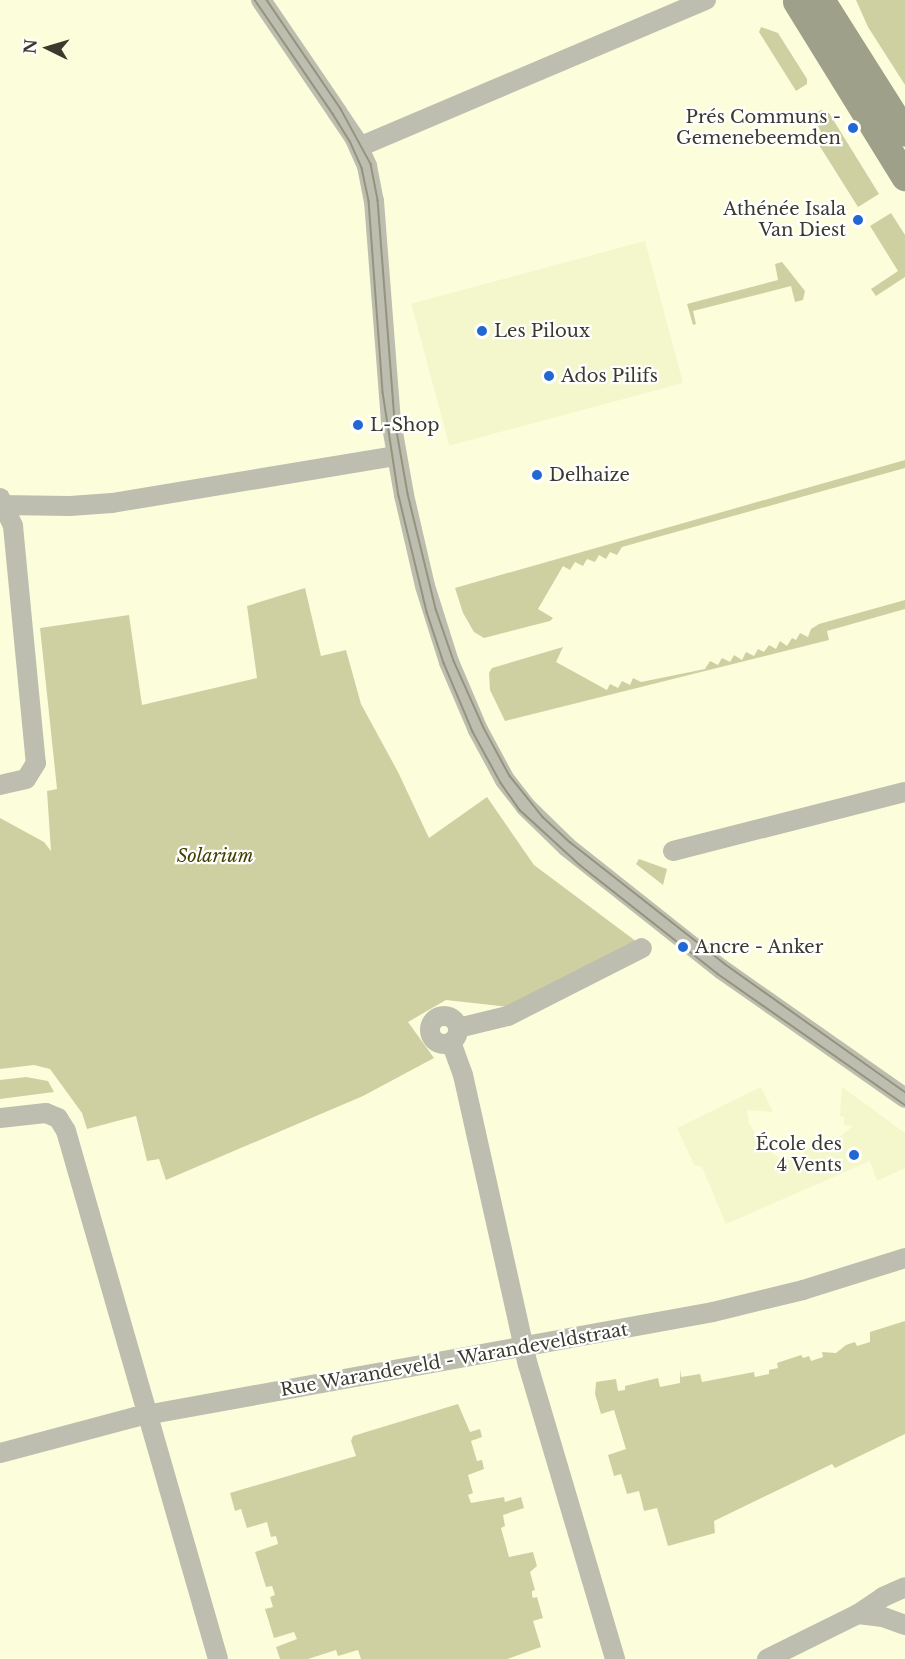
<!DOCTYPE html>
<meta charset="utf-8">
<style>
body{margin:0}
#map{position:relative;width:905px;height:1659px;overflow:hidden;background:#fcfedb;font-family:"Libre Baskerville",serif}
div>[style]{position:absolute}
.built>*{inset:0;background:#f4f6cb;transform-origin:0 0}
.green>*{inset:0;background:#ced0a2}
.street>*{height:20px;margin:-10px;padding:0 10px;transform-origin:10px;border-radius:10px;background:#bdbeaf}
.street>.ring{margin:-10px;padding:0;box-sizing:content-box;background:none;border:20px solid #bdbeaf;border-radius:50%}
.secondary>*{height:28px;margin:-14px;padding:0 14px;transform-origin:14px;border-radius:14px;background:#9fa08a}
.tram>*{height:1.5px;margin:-0.75px;padding:0 0.75px;transform-origin:0.75px;border-radius:0.75px;background:#93947d}
.dots>*{width:16px;height:16px;translate:-50% -50%;box-sizing:border-box;border:3px solid #fff;border-radius:50%}
span{translate:-50% -50%;white-space:nowrap;text-align:center;line-height:1.15;-webkit-text-stroke:4.5px #fff;paint-order:stroke}
.poi-label{font-size:18px;color:#3a3a2d}
.right{translate:-100% -50%;text-align:right}
.left{translate:0 -50%;text-align:left}
.park-label{font-size:18px;color:#404000;font-style:italic}
.street-label{font-size:18px;color:#3a3a2d}
.north{position:absolute;left:18px;top:18px;width:60px;height:60px;-webkit-text-stroke:4px #fff;paint-order:stroke;rotate:275deg;font-size:16px;font-weight:700;line-height:24px;text-align:center;color:#3a3a2d}
.north::after{content:'';display:block;margin:auto;width:21px;height:27px;background:#3a3a2d;clip-path:polygon(50% 0,100% 100%,50% 72%,0 100%)}
</style>
<div id="map">
<div class="built">
<div style="left:645px;top:241px;width:147px;height:242px;rotate:75deg"></div>
<div style="clip-path:polygon(761px 1087px,773px 1112px,747px 1110px,749px 1123px,763px 1147px,780px 1158px,803px 1162px,804px 1150px,833px 1142px,853px 1126px,844px 1125px,844px 1117px,840px 1116px,842px 1087px,905px 1133px,905px 1168px,877px 1181px,870px 1161px,726px 1224px,702px 1167px,694px 1165px,677px 1128px)"></div>
</div>
<div class="green">
<div style="clip-path:polygon(856px 0,905px 0,905px 85px,868px 27px)"></div>
<div style="clip-path:polygon(761px 27px,778px 33px,807px 79px,807px 84px,796px 91px,759px 32px)"></div>
<div style="clip-path:polygon(821px 110px,829px 113px,879px 194px,858px 207px,814px 137px,821px 132px,812px 116px)"></div>
<div style="clip-path:polygon(891px 213px,905px 235px,905px 277px,876px 296px,871px 289px,898px 271px,870px 226px)"></div>
<div style="clip-path:polygon(782px 262px,805px 291px,803px 300px,795px 302px,791px 286px,693px 311px,696px 324px,693px 325px,687px 304px,778px 280px,775px 264px)"></div>
<div style="clip-path:polygon(905px 460px,905px 468px,622px 547px,617px 555px,610px 552px,606px 559px,599px 555px,595px 562px,587px 559px,583px 566px,575px 562px,570px 570px,563px 566px,538px 609px,553px 618px,550px 621px,484px 638px,474px 632px,463px 613px,455px 588px)"></div>
<div style="clip-path:polygon(305px 588px,321px 656px,346px 650px,361px 704px,398px 772px,429px 838px,487px 797px,534px 865px,637px 942px,509px 1007px,446px 1000px,408px 1022px,434px 1058px,363px 1096px,166px 1180px,159px 1159px,147px 1161px,136px 1116px,87px 1129px,82px 1113px,50px 1069px,34px 1065px,0 1069px,0 818px,44px 842px,51px 851px,47px 791px,57px 789px,40px 628px,129px 615px,142px 705px,257px 678px,247px 606px)"></div>
<div style="clip-path:polygon(905px 600px,905px 609px,827px 631px,829px 640px,505px 721px,490px 690px,489px 673px,492px 668px,563px 647px,556px 662px,607px 690px,610px 684px,618px 688px,622px 681px,630px 685px,633px 678px,641px 682px,705px 669px,710px 661px,718px 665px,722px 658px,730px 662px,734px 655px,742px 660px,746px 652px,754px 656px,758px 649px,764px 652px,769px 645px,776px 649px,780px 641px,787px 646px,792px 638px,796px 640px,800px 633px,808px 637px,811px 629px,819px 624px)"></div>
<div style="clip-path:polygon(639px 859px,667px 869px,663px 885px,636px 864px)"></div>
<div style="clip-path:polygon(26px 1077px,48px 1081px,54px 1092px,0 1099px,0 1080px)"></div>
<div style="clip-path:polygon(905px 1321px,905px 1434px,835px 1468px,832px 1464px,714px 1521px,715px 1533px,668px 1546px,657px 1508px,644px 1511px,639px 1491px,627px 1494px,621px 1474px,614px 1476px,608px 1455px,626px 1449px,614px 1410px,601px 1414px,595px 1394px,596px 1382px,616px 1379px,618px 1391px,625px 1390px,625px 1386px,658px 1378px,660px 1387px,680px 1383px,680px 1369px,681px 1377px,700px 1374px,702px 1382px,754px 1372px,755px 1377px,769px 1374px,769px 1370px,778px 1368px,777px 1363px,801px 1355px,803px 1358px,809px 1356px,811px 1361px,823px 1357px,822px 1352px,836px 1353px,846px 1345px,855px 1342px,857px 1346px,870px 1342px,870px 1332px)"></div>
<div style="clip-path:polygon(458px 1404px,470px 1432px,480px 1429px,482px 1437px,471px 1441px,477px 1461px,482px 1460px,484px 1469px,468px 1475px,473px 1493px,468px 1495px,471px 1503px,504px 1497px,505px 1502px,521px 1497px,524px 1508px,503px 1515px,505px 1526px,501px 1528px,509px 1557px,533px 1552px,537px 1566px,530px 1572px,535px 1590px,532px 1591px,532px 1595px,533px 1598px,537px 1597px,543px 1618px,533px 1621px,541px 1647px,507px 1659px,361px 1659px,358px 1650px,338px 1656px,339px 1659px,336px 1650px,308px 1659px,280px 1659px,276px 1647px,297px 1639px,294px 1632px,274px 1638px,265px 1609px,273px 1607px,270px 1597px,275px 1595px,272px 1586px,266px 1587px,255px 1552px,278px 1544px,276px 1536px,271px 1537px,267px 1522px,247px 1528px,241px 1509px,235px 1511px,230px 1493px,356px 1456px,351px 1441px,353px 1436px)"></div>
</div>
<div class="street">
<div style="left:261px;top:0;width:135px;rotate:55.8deg"></div>
<div style="left:337px;top:112px;width:32px;rotate:56deg"></div>
<div style="left:355px;top:139px;width:30px;rotate:66deg"></div>
<div style="left:367px;top:166px;width:36px;rotate:79deg"></div>
<div style="left:374px;top:201px;width:221px;rotate:85.6deg"></div>
<div style="left:391px;top:421px;width:75px;rotate:80deg"></div>
<div style="left:404px;top:495px;width:93px;rotate:77deg"></div>
<div style="left:425px;top:586px;width:80px;rotate:72.5deg"></div>
<div style="left:449px;top:662px;width:74px;rotate:66.9deg"></div>
<div style="left:478px;top:730px;width:57px;rotate:61.6deg"></div>
<div style="left:505px;top:780px;width:33px;rotate:52deg"></div>
<div style="left:525px;top:806px;width:59px;rotate:44.3deg"></div>
<div style="left:567px;top:847px;width:196px;rotate:38.4deg"></div>
<div style="left:721px;top:969px;width:225px;rotate:35deg"></div>
<div style="left:359px;top:147px;width:377px;rotate:-23deg"></div>
<div style="left:0;top:498px;width:31px;rotate:65deg"></div>
<div style="left:13px;top:526px;width:238px;rotate:84.5deg"></div>
<div style="left:36px;top:763px;width:19px;rotate:122deg"></div>
<div style="left:26px;top:779px;width:27px;rotate:167deg"></div>
<div style="left:0;top:505px;width:70px;rotate:0.8deg"></div>
<div style="left:70px;top:506px;width:42px;rotate:-4.1deg"></div>
<div style="left:112px;top:503px;width:288px;rotate:-9.4deg"></div>
<div style="left:673px;top:851px;width:239px;rotate:-14.3deg"></div>
<div class="ring" style="left:430px;top:1016px;width:8px;height:8px"></div>
<div style="left:458px;top:1028px;width:51px;rotate:-13.5deg"></div>
<div style="left:508px;top:1016px;width:150px;rotate:-26.9deg"></div>
<div style="left:451px;top:1042px;width:35px;rotate:70deg"></div>
<div style="left:463px;top:1075px;width:297px;rotate:77.4deg"></div>
<div style="left:528px;top:1365px;width:307px;rotate:73.5deg"></div>
<div style="left:0;top:1118px;width:46px;rotate:-6.2deg"></div>
<div style="left:46px;top:1113px;width:13px;rotate:23deg"></div>
<div style="left:58px;top:1118px;width:15px;rotate:58deg"></div>
<div style="left:66px;top:1131px;width:549px;rotate:73.94deg"></div>
<div style="left:0;top:1453px;width:140px;rotate:-14.9deg"></div>
<div style="left:135px;top:1417px;width:587px;rotate:-10.3deg"></div>
<div style="left:713px;top:1312px;width:93px;rotate:-13.7deg"></div>
<div style="left:803px;top:1290px;width:107px;rotate:-17.4deg"></div>
<div style="left:858px;top:1614px;width:25px;rotate:7deg"></div>
<div style="left:883px;top:1617px;width:23px;rotate:20deg"></div>
<div style="left:767px;top:1659px;width:102px;rotate:-26.3deg"></div>
<div style="left:858px;top:1614px;width:30px;rotate:-34deg"></div>
<div style="left:883px;top:1597px;width:24px;rotate:-24deg"></div>
</div>
<div class="secondary">
<div style="left:821px;top:0;width:157px;rotate:57.7deg"></div>
<div style="left:797px;top:2px;width:206px;rotate:58.3deg"></div>
</div>
<div class="tram">
<div style="left:255px;top:0;width:138px;rotate:55.6deg"></div>
<div style="left:333px;top:114px;width:32px;rotate:58deg"></div>
<div style="left:350px;top:141px;width:30px;rotate:66deg"></div>
<div style="left:362px;top:168px;width:34px;rotate:78deg"></div>
<div style="left:369px;top:201px;width:192px;rotate:85.8deg"></div>
<div style="left:383px;top:392px;width:105px;rotate:81.3deg"></div>
<div style="left:399px;top:496px;width:119px;rotate:76.4deg"></div>
<div style="left:427px;top:612px;width:54px;rotate:71.6deg"></div>
<div style="left:444px;top:663px;width:75px;rotate:67.2deg"></div>
<div style="left:473px;top:732px;width:58px;rotate:61.2deg"></div>
<div style="left:501px;top:783px;width:33px;rotate:55deg"></div>
<div style="left:520px;top:810px;width:81px;rotate:42.5deg"></div>
<div style="left:580px;top:865px;width:176px;rotate:38.3deg"></div>
<div style="left:718px;top:974px;width:228px;rotate:35deg"></div>
<div style="left:267px;top:0;width:132px;rotate:55.8deg"></div>
<div style="left:341px;top:109px;width:63px;rotate:61.4deg"></div>
<div style="left:371px;top:164px;width:37px;rotate:79deg"></div>
<div style="left:378px;top:200px;width:221px;rotate:85.6deg"></div>
<div style="left:395px;top:420px;width:75px;rotate:80deg"></div>
<div style="left:408px;top:494px;width:118px;rotate:76.3deg"></div>
<div style="left:436px;top:609px;width:55px;rotate:70.9deg"></div>
<div style="left:454px;top:661px;width:73px;rotate:65.9deg"></div>
<div style="left:484px;top:728px;width:55px;rotate:61.6deg"></div>
<div style="left:510px;top:776px;width:53px;rotate:51.2deg"></div>
<div style="left:543px;top:817px;width:37px;rotate:43deg"></div>
<div style="left:570px;top:842px;width:197px;rotate:38.2deg"></div>
<div style="left:725px;top:964px;width:221px;rotate:35.4deg"></div>
</div>
<div class="dots">
<div style="left:853px;top:128px;background:#2367d3"></div>
<div style="left:858px;top:220px;background:#2367d3"></div>
<div style="left:482px;top:331px;background:#2367d3"></div>
<div style="left:549px;top:376px;background:#2367d3"></div>
<div style="left:358px;top:425px;background:#2367d3"></div>
<div style="left:537px;top:475px;background:#2367d3"></div>
<div style="left:683px;top:947px;background:#2367d3"></div>
<div style="left:854px;top:1155px;background:#2367d3"></div>
</div>
<div class="poi-label">
<span class="right" style="left:841px;top:128px">Prés Communs -<br>Gemenebeemden</span>
<span class="right" style="left:846px;top:220px">Athénée Isala<br>Van Diest</span>
<span class="left" style="left:494px;top:331px">Les Piloux</span>
<span class="left" style="left:561px;top:376px">Ados Pilifs</span>
<span class="left" style="left:370px;top:425px">L-Shop</span>
<span class="left" style="left:549px;top:475px">Delhaize</span>
<span class="left" style="left:695px;top:947px">Ancre - Anker</span>
<span class="right" style="left:842px;top:1155px">École des<br>4 Vents</span>
</div>
<div class="park-label">
<span style="left:215px;top:856px">Solarium</span>
</div>
<div class="street-label">
<span style="left:454px;top:1360px;rotate:-10deg">Rue Warandeveld - Warandeveldstraat</span>
</div>
<div class="north">N</div>
</div>
